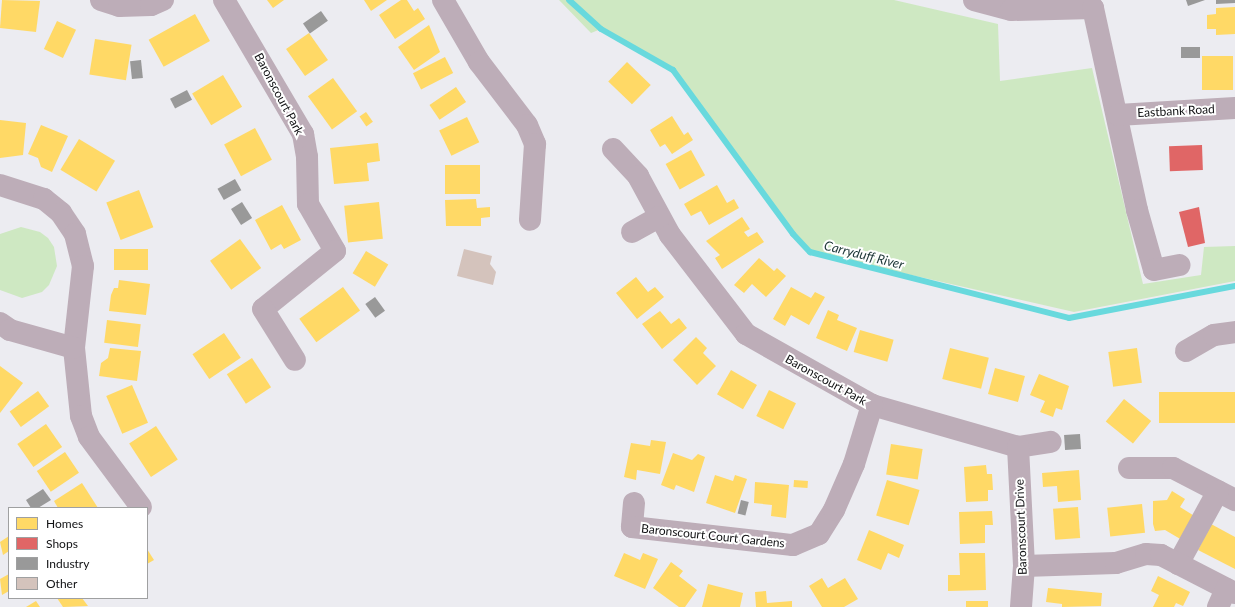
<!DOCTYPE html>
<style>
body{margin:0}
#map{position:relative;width:1235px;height:607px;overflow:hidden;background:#ececf1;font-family:Lato,sans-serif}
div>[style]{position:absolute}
.green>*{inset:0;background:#cee8c2}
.homes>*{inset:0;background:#ffd966;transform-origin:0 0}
.shops>*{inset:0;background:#e06666;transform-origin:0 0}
.industry>*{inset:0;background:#999;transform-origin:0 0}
.stream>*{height:6px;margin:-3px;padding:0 3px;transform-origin:3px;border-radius:3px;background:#68d9dd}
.building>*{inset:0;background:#d4c3bc}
.minor>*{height:22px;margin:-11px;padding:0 11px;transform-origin:11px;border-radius:11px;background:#bdadb8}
span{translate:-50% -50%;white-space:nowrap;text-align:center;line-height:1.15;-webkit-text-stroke:4px #fff;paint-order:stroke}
.street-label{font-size:12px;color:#101113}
.water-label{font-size:13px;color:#1e3738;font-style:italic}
.legend{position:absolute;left:8px;top:507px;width:140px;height:92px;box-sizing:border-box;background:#fff;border:1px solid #9fa0a1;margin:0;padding:5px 7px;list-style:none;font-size:12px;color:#101113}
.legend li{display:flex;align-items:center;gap:8px;height:20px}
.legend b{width:20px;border:1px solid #9fa0a1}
</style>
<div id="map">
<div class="green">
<div style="clip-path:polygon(559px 0,894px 0,998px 24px,1000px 81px,1092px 68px,1143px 284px,1201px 275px,1204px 247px,1235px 246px,1235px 281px,1074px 312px,810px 252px,793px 234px,673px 70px,601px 29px,591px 33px)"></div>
<div style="clip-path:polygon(21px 227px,40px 232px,48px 238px,54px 247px,57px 266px,49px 285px,42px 292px,22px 298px,0 290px,0 234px)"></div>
</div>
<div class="homes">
<div style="clip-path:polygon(2px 0,40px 1px,36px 32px,0 28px)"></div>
<div style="clip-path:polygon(267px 0,284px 0,273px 8px)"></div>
<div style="clip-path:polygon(364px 0,387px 0,371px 11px)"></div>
<div style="clip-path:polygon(401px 0,407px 0,414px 11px,418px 8px,425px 19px,395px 39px,379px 15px)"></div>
<div style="clip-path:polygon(1235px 7px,1235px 34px,1216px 35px,1216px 29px,1207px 29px,1207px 15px,1216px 14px,1216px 8px)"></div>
<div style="left:195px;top:14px;width:31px;height:53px;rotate:61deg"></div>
<div style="left:57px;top:21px;width:21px;height:31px;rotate:25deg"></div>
<div style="clip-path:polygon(429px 25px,440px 52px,414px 70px,398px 47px)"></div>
<div style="left:309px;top:33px;width:33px;height:28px;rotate:55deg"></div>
<div style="left:95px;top:39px;width:37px;height:36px;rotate:9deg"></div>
<div style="left:1233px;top:56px;width:34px;height:31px;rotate:90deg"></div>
<div style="left:445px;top:57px;width:18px;height:36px;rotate:63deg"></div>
<div style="left:627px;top:62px;width:33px;height:27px;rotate:44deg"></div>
<div style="left:223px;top:75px;width:37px;height:36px;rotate:59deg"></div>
<div style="left:333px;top:78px;width:41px;height:31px;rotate:54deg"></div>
<div style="left:456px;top:87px;width:18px;height:32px;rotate:56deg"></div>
<div style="left:366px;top:112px;width:12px;height:8px;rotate:55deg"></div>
<div style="clip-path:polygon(672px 116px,684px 135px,688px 132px,693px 140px,672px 154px,665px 144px,660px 147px,650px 130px)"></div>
<div style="left:467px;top:117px;width:28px;height:31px;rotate:64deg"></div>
<div style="clip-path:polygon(0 120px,26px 123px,23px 155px,0 158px)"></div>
<div style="clip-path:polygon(41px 125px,68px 136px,52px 172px,41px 167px,38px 158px,28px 154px)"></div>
<div style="left:255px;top:128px;width:36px;height:35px;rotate:62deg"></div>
<div style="left:79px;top:139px;width:42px;height:36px;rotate:31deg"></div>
<div style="clip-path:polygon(378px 143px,380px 161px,367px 163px,369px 181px,334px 184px,330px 148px)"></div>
<div style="left:691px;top:150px;width:29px;height:29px;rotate:61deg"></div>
<div style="left:445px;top:165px;width:35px;height:29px"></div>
<div style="clip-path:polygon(717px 185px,727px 203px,734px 199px,739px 208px,709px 225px,701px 211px,691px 216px,684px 204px)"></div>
<div style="left:139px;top:190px;width:40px;height:35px;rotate:69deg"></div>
<div style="clip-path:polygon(476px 199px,477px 208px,490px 207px,490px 217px,481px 218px,481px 226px,446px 226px,445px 200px)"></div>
<div style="left:379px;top:202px;width:37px;height:35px;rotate:84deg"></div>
<div style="clip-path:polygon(282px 205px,301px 240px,284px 249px,281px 244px,271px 250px,255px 220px)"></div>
<div style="clip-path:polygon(742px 217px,750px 229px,744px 232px,748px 237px,757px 232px,764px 242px,722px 269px,715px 258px,720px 255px,706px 241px)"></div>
<div style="left:240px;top:239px;width:36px;height:37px;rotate:54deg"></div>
<div style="left:148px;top:249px;width:21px;height:34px;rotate:90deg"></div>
<div style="left:366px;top:251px;width:26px;height:26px;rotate:31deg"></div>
<div style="clip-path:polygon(759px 258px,774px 271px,777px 268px,786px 276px,766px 297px,752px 284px,744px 293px,734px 285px)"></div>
<div style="clip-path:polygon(636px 277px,648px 292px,655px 287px,664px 297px,637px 319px,616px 293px)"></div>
<div style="clip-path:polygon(119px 280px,150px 284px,146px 315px,109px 311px,111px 295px,114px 288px,118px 288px)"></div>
<div style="left:343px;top:287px;width:29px;height:54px;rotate:54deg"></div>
<div style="clip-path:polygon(791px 287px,811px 298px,815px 292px,825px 297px,809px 325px,791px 315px,785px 326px,773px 319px)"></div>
<div style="clip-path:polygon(828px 310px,839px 315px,837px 320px,857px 328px,847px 351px,816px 338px)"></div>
<div style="clip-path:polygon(660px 311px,671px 324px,679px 318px,687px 328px,662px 349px,642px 324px)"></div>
<div style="left:107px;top:320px;width:34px;height:23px;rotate:7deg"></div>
<div style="left:860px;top:330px;width:35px;height:23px;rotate:16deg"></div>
<div style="left:224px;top:333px;width:30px;height:38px;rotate:56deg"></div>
<div style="clip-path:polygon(696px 337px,707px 348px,703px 353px,716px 366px,697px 385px,673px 360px)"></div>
<div style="clip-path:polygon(110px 348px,141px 351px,137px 381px,99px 376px,101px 363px,108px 358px)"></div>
<div style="left:950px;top:348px;width:40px;height:32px;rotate:14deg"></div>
<div style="left:1137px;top:348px;width:35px;height:29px;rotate:82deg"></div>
<div style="left:252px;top:358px;width:35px;height:30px;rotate:57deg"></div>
<div style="clip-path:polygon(0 366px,23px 383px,0 413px)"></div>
<div style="left:995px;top:368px;width:31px;height:27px;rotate:15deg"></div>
<div style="left:731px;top:370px;width:30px;height:28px;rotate:30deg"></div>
<div style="clip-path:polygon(1039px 374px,1069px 386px,1062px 410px,1056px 408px,1053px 417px,1040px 412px,1045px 401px,1030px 395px)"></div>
<div style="left:132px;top:385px;width:41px;height:28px;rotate:67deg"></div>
<div style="left:769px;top:390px;width:30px;height:29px;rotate:26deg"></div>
<div style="left:38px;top:391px;width:19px;height:35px;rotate:54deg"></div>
<div style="left:1235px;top:392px;width:31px;height:76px;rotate:90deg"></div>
<div style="left:1124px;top:399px;width:35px;height:29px;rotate:39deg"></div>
<div style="left:46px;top:424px;width:28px;height:35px;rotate:55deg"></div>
<div style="left:156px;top:426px;width:40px;height:32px;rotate:57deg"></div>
<div style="clip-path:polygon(651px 440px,666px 442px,660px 474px,637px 470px,636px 480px,624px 477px,631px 443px,650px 446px)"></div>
<div style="left:891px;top:444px;width:32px;height:31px;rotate:9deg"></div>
<div style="left:65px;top:452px;width:25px;height:34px;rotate:56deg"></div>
<div style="clip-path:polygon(673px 453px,692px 460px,698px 454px,705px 457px,694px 492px,676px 485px,674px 490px,661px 485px)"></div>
<div style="clip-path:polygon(986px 465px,987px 474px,992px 474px,993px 490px,988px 490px,988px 501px,966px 502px,964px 467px)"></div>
<div style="clip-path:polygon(1079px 470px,1081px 500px,1058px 502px,1057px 486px,1043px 487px,1042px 473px)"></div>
<div style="clip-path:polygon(715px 475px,733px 481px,735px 475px,747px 479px,735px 513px,706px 503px)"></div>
<div style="left:794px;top:480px;width:14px;height:7px;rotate:4deg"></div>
<div style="left:887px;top:480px;width:34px;height:37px;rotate:17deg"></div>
<div style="clip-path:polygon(755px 482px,789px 485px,786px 518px,771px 516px,772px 505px,754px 503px)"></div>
<div style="clip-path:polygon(82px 483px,98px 508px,58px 508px,54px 501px)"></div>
<div style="clip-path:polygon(1172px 491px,1185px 499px,1180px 507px,1196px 517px,1182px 540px,1165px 530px,1155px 531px,1153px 524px,1153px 501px,1167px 500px)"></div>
<div style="left:1142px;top:504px;width:29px;height:35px;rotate:84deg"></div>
<div style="left:1078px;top:507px;width:31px;height:25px;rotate:86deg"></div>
<div style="clip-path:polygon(992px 511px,993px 525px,985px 525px,985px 543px,960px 544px,959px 512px)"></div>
<div style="clip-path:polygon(1211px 524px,1235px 537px,1235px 569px,1198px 550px)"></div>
<div style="clip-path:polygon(869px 530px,904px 545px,899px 558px,888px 553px,881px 570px,857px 560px)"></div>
<div style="clip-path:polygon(9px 536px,9px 551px,3px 555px,0 542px)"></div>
<div style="clip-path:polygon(147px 549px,154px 560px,147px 564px)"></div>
<div style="clip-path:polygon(624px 553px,640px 560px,643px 553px,658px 559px,645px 589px,614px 576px)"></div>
<div style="clip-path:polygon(959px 553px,985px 553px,986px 590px,948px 591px,948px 575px,960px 575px)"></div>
<div style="clip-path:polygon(671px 562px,683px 571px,679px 576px,697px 590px,685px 607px,679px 607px,653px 588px)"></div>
<div style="clip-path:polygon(9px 574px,9px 591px,2px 595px,0 579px)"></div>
<div style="clip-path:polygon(1158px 576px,1190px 592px,1183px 606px,1176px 603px,1174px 607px,1153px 607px,1159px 595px,1151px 591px)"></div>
<div style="clip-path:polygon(822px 578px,828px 588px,845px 578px,858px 599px,844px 607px,822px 607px,809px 586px)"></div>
<div style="clip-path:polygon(708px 584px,743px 593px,740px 607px,702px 607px)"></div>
<div style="clip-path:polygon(1048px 588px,1102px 593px,1101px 606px,1062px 607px,1062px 604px,1046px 602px)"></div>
<div style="clip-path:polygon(766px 591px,767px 603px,792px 601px,792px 607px,756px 607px,755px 592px)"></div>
<div style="clip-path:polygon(57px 598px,82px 598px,88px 606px,63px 607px)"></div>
<div style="clip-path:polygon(36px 601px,40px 607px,26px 607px)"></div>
<div style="left:966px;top:601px;width:22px;height:6px"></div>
</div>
<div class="shops">
<div style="left:1202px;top:145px;width:25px;height:33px;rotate:88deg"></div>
<div style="clip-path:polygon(1199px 207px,1205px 243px,1188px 247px,1179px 212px)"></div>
</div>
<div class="industry">
<div style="clip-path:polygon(1186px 0,1205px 0,1188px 6px)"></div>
<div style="clip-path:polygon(1216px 0,1235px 0,1235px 3px,1216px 4px)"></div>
<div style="left:321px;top:11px;width:12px;height:22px;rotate:55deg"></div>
<div style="left:1181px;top:47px;width:19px;height:11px"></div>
<div style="left:141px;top:60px;width:18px;height:11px;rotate:84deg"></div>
<div style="left:187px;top:90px;width:11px;height:19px;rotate:63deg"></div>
<div style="left:235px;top:179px;width:13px;height:20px;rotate:61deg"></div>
<div style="left:242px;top:202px;width:19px;height:13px;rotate:58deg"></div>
<div style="left:375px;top:297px;width:17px;height:12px;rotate:54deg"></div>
<div style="left:1080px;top:434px;width:15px;height:16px;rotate:86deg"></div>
<div style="clip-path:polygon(43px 489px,51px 500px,38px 508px,31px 508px,26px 500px)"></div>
<div style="left:741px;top:500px;width:8px;height:14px;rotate:14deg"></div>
</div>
<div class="stream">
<div style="left:569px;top:0;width:43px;rotate:42.2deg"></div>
<div style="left:601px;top:29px;width:83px;rotate:29.7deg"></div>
<div style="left:673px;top:70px;width:203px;rotate:53.8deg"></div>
<div style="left:793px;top:234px;width:25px;rotate:47deg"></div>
<div style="left:810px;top:252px;width:267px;rotate:14.3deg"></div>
<div style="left:1069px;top:318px;width:169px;rotate:-10.9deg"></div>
</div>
<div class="building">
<div style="clip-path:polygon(464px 249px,492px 256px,490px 264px,496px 272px,493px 285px,457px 276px)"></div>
</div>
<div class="minor">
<div style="left:101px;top:0;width:19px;rotate:18deg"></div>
<div style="left:119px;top:6px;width:32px;rotate:-2deg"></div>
<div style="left:151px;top:5px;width:13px;rotate:-23deg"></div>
<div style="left:224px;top:0;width:156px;rotate:59.5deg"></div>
<div style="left:303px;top:134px;width:23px;rotate:80deg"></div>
<div style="left:307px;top:157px;width:47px;rotate:88.8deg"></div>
<div style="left:308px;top:204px;width:54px;rotate:60.1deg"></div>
<div style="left:335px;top:251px;width:92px;rotate:141.1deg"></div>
<div style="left:263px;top:309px;width:60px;rotate:57.9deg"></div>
<div style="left:443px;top:0;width:72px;rotate:59.9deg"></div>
<div style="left:479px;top:62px;width:79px;rotate:52.7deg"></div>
<div style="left:527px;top:125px;width:21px;rotate:67deg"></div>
<div style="left:535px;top:144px;width:76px;rotate:93.8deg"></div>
<div style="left:974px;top:0;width:38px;rotate:15deg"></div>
<div style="left:1011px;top:10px;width:82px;rotate:-1.4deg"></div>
<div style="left:1093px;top:8px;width:207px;rotate:77.7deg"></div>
<div style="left:1137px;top:210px;width:62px;rotate:74.2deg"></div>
<div style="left:1154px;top:270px;width:26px;rotate:-11deg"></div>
<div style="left:1118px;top:115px;width:117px;rotate:-3.4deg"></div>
<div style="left:613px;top:149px;width:37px;rotate:47deg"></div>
<div style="left:638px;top:176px;width:67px;rotate:61.5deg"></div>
<div style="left:670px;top:235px;width:125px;rotate:52.5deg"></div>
<div style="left:746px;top:334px;width:145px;rotate:29.4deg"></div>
<div style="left:872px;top:405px;width:152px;rotate:16deg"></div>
<div style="left:1018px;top:447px;width:33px;rotate:-9deg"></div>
<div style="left:0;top:185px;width:46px;rotate:17.7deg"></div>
<div style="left:44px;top:199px;width:22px;rotate:39deg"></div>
<div style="left:61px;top:213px;width:25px;rotate:56deg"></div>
<div style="left:75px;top:234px;width:33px;rotate:76deg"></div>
<div style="left:83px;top:266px;width:82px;rotate:96.3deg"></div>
<div style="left:74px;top:348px;width:68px;rotate:84.1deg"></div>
<div style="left:81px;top:416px;width:22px;rotate:69deg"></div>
<div style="left:89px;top:437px;width:87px;rotate:53.4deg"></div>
<div style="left:632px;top:232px;width:31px;rotate:-29deg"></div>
<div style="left:0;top:323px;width:12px;rotate:35deg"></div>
<div style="left:10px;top:330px;width:66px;rotate:15.7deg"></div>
<div style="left:1186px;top:351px;width:32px;rotate:-30deg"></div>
<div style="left:1214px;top:335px;width:21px;rotate:-8deg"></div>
<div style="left:1018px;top:447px;width:119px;rotate:87.1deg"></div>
<div style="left:1024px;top:566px;width:41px;rotate:94.2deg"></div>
<div style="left:1129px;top:468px;width:44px"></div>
<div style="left:1173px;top:468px;width:70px;rotate:27.3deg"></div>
<div style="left:634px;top:503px;width:24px;rotate:95deg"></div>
<div style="left:632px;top:527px;width:162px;rotate:6.4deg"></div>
<div style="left:793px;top:545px;width:28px;rotate:-23deg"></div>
<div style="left:819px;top:534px;width:28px;rotate:-58deg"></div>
<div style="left:834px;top:510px;width:50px;rotate:-66.5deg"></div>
<div style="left:854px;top:464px;width:62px;rotate:-73deg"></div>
<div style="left:1178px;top:564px;width:83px;rotate:-61.3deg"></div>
<div style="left:1024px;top:566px;width:92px;rotate:-1.9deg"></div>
<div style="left:1116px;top:563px;width:31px;rotate:-17deg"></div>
<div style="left:1146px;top:554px;width:15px;rotate:4deg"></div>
<div style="left:1161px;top:555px;width:83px;rotate:27.2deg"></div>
<div style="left:1218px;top:607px;width:20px;rotate:-66deg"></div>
</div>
<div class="street-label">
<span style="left:279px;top:94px;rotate:62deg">Baronscourt Park</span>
<span style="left:1176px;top:111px;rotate:-3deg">Eastbank Road</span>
<span style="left:826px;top:380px;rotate:29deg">Baronscourt Park</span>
<span style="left:1021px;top:527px;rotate:-92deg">Baronscourt Drive</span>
<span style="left:713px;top:536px;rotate:6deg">Baronscourt Court Gardens</span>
</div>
<div class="water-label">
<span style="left:864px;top:255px;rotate:14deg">Carryduff River</span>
</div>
<ul class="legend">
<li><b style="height:11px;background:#ffd966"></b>Homes</li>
<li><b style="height:11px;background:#e06666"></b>Shops</li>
<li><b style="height:11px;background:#999"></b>Industry</li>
<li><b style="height:11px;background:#d4c3bc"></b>Other</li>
</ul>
</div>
